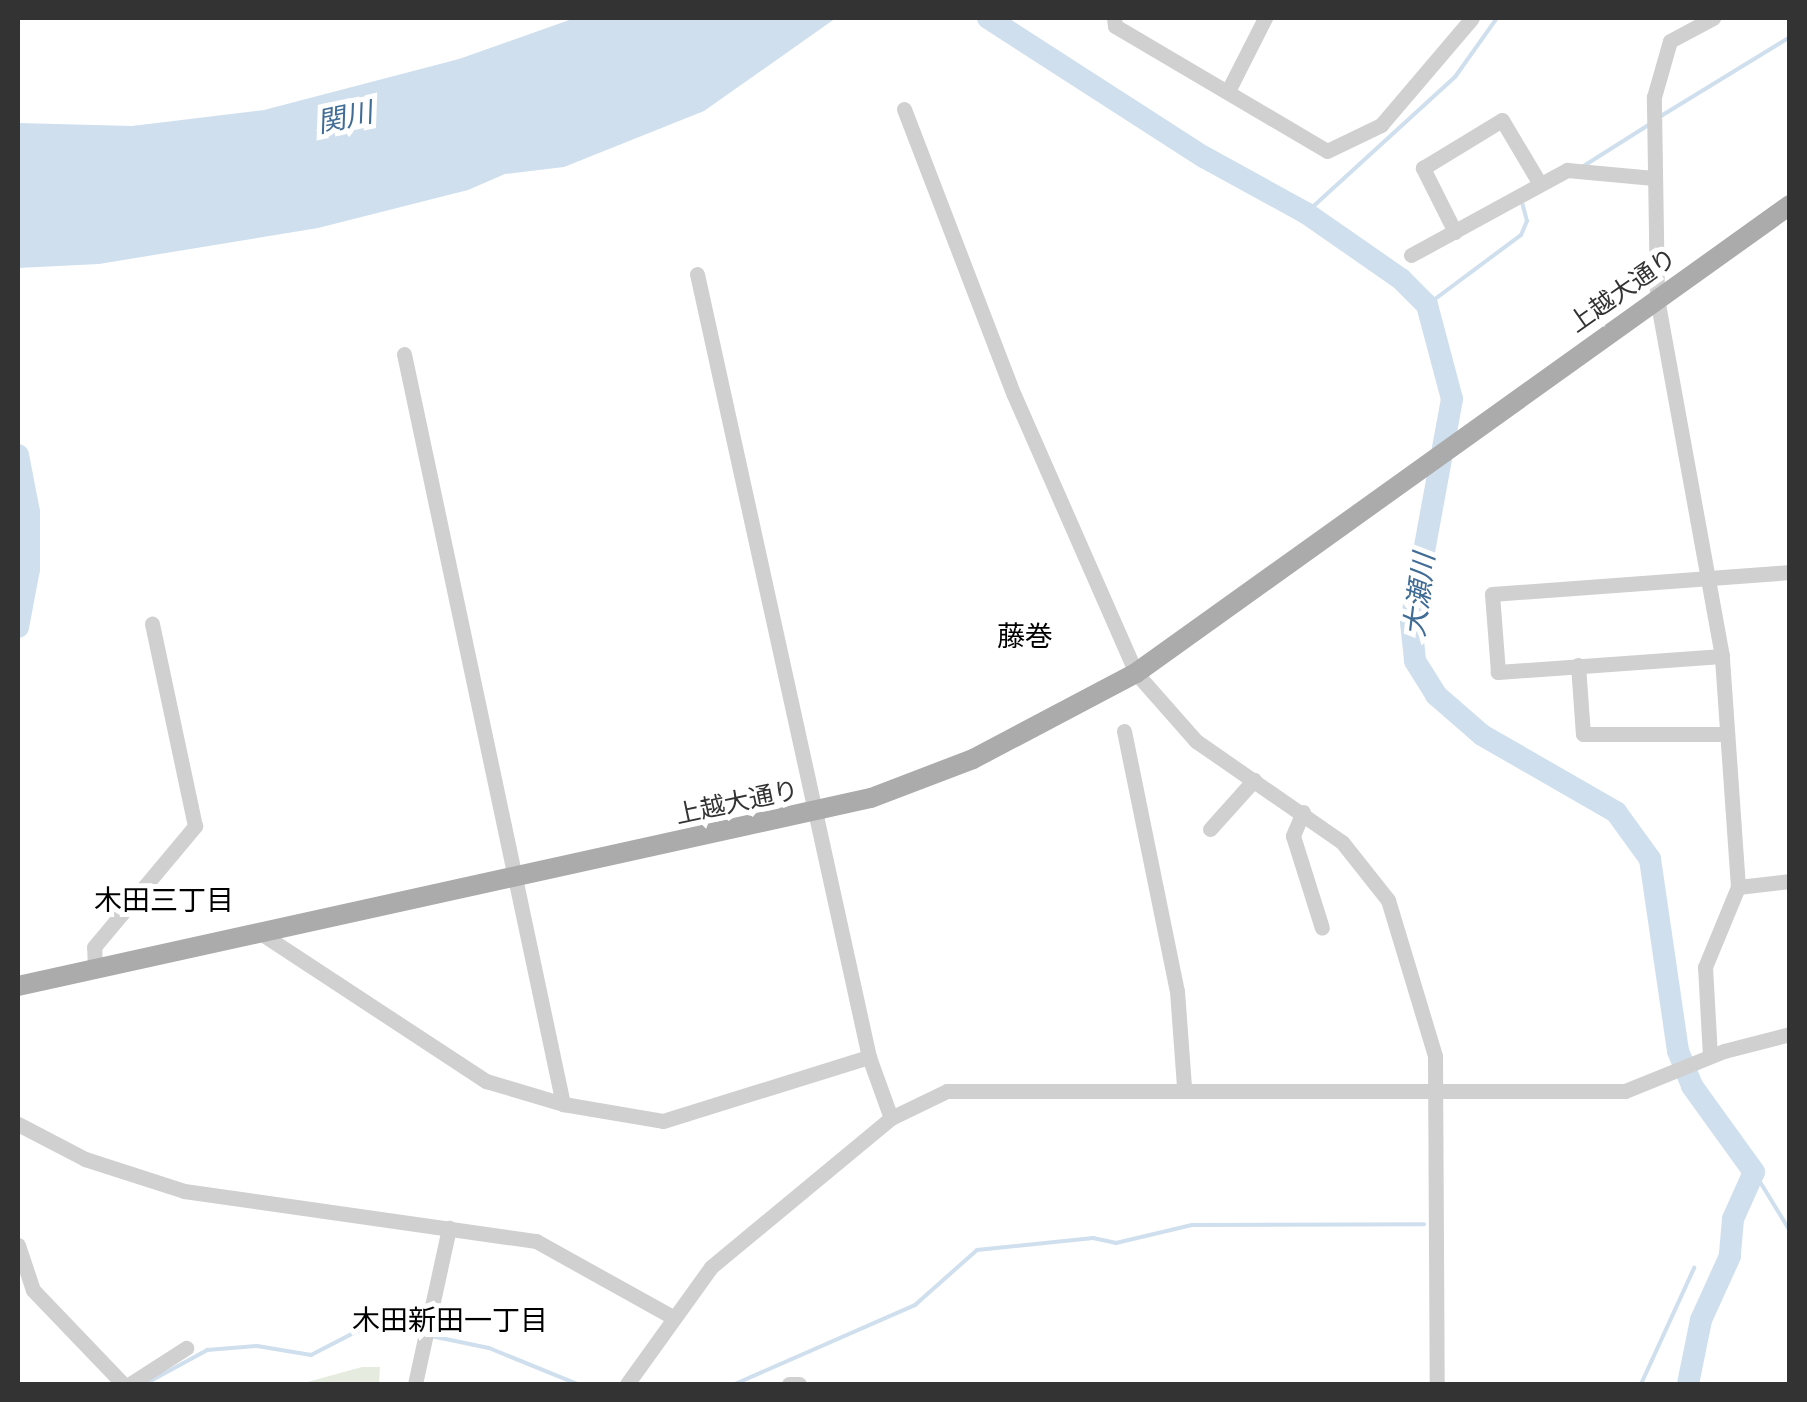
<!DOCTYPE html>
<meta charset="utf-8">
<style>
body{margin:0}
#map{position:relative;width:1807px;height:1402px;overflow:hidden;background:#fff;font-family:"Varela Round","Noto Sans JP",sans-serif}
div>[style]{position:absolute}
.green>*{inset:0;background:#e5ecdf}
.water>*{inset:0;background:#cfdfed}
.stream>*{height:4px;margin:-2px;padding:0 2px;transform-origin:2px;border-radius:2px;background:#cfdfed}
.river>*{height:22px;margin:-11px;padding:0 11px;transform-origin:11px;border-radius:11px;background:#cfdfed}
.minor>*{height:15px;margin:-7.5px;padding:0 7.5px;transform-origin:7.5px;border-radius:7.5px;background:#d0d0d0}
.major>*{height:20px;margin:-10px;padding:0 10px;transform-origin:10px;border-radius:10px;background:#ababab}
span{translate:-50% -50%;white-space:nowrap;text-align:center;line-height:1.15;-webkit-text-stroke:10px #fff;paint-order:stroke}
.street-label{font-size:25px;color:#333}
.water-label{font-size:28px;color:#416c95;font-style:italic}
.neighbourhood-label{font-size:28px;color:#000}
.frame{position:absolute;inset:0;border:20px solid #333;pointer-events:none}
</style>
<div id="map">
<div class="green">
<div style="clip-path:polygon(362px 1367px,380px 1367px,379px 1384px,300px 1384px)"></div>
</div>
<div class="water">
<div style="clip-path:polygon(575px 18px,836px 18px,704px 111px,564px 167px,505px 174px,468px 190px,318px 228px,99px 264px,18px 268px,18px 123px,132px 126px,264px 110px,459px 59px)"></div>
</div>
<div class="stream">
<div style="left:1661px;top:116px;width:151px;rotate:-31.5deg"></div>
<div style="left:1582px;top:167px;width:80px;rotate:-32.3deg"></div>
<div style="left:1306px;top:213px;width:202px;rotate:-42.4deg"></div>
<div style="left:1455px;top:77px;width:72px;rotate:-54.6deg"></div>
<div style="left:1427px;top:305px;width:117px;rotate:-36.7deg"></div>
<div style="left:1521px;top:235px;width:15px;rotate:-67deg"></div>
<div style="left:1527px;top:221px;width:20px;rotate:-105deg"></div>
<div style="left:1754px;top:1172px;width:69px;rotate:58.6deg"></div>
<div style="left:431px;top:1336px;width:59px;rotate:11.7deg"></div>
<div style="left:489px;top:1348px;width:95px;rotate:22.2deg"></div>
<div style="left:145px;top:1384px;width:71px;rotate:-28.7deg"></div>
<div style="left:207px;top:1350px;width:50px;rotate:-4.6deg"></div>
<div style="left:257px;top:1346px;width:55px;rotate:9.5deg"></div>
<div style="left:311px;top:1355px;width:70px;rotate:-27.3deg"></div>
<div style="left:373px;top:1323px;width:49px;rotate:12.9deg"></div>
<div style="left:735px;top:1384px;width:197px;rotate:-23.7deg"></div>
<div style="left:915px;top:1305px;width:83px;rotate:-41.6deg"></div>
<div style="left:977px;top:1250px;width:117px;rotate:-5.9deg"></div>
<div style="left:1093px;top:1238px;width:24px;rotate:12deg"></div>
<div style="left:1116px;top:1243px;width:78px;rotate:-13.3deg"></div>
<div style="left:1192px;top:1225px;width:232px;rotate:-0.2deg"></div>
<div style="left:1641px;top:1384px;width:128px;rotate:-65.4deg"></div>
</div>
<div class="river">
<div style="left:988px;top:18px;width:257px;rotate:32.8deg"></div>
<div style="left:1204px;top:157px;width:116px;rotate:28.8deg"></div>
<div style="left:1306px;top:213px;width:116px;rotate:34.8deg"></div>
<div style="left:1401px;top:279px;width:37px;rotate:45deg"></div>
<div style="left:1427px;top:305px;width:97px;rotate:75.1deg"></div>
<div style="left:1452px;top:399px;width:227px;rotate:100.4deg"></div>
<div style="left:1411px;top:622px;width:39px;rotate:84deg"></div>
<div style="left:1415px;top:661px;width:40px;rotate:58deg"></div>
<div style="left:1436px;top:695px;width:61px;rotate:41deg"></div>
<div style="left:1482px;top:735px;width:155px;rotate:29.9deg"></div>
<div style="left:1616px;top:812px;width:58px;rotate:54.1deg"></div>
<div style="left:1650px;top:859px;width:194px;rotate:81.7deg"></div>
<div style="left:1678px;top:1051px;width:38px;rotate:68deg"></div>
<div style="left:1692px;top:1086px;width:106px;rotate:54.2deg"></div>
<div style="left:1754px;top:1172px;width:51px;rotate:114.1deg"></div>
<div style="left:1733px;top:1219px;width:37px;rotate:95deg"></div>
<div style="left:1730px;top:1256px;width:70px;rotate:114.4deg"></div>
<div style="left:1701px;top:1320px;width:65px;rotate:101.5deg"></div>
<div style="left:18px;top:455px;width:58px;rotate:79.1deg"></div>
<div style="left:29px;top:512px;width:57px;rotate:90deg"></div>
<div style="left:29px;top:569px;width:59px;rotate:100.7deg"></div>
</div>
<div class="minor">
<div style="left:1114px;top:18px;width:8px;rotate:83deg"></div>
<div style="left:1115px;top:26px;width:246px;rotate:30.5deg"></div>
<div style="left:1327px;top:151px;width:60px;rotate:-25.7deg"></div>
<div style="left:1381px;top:125px;width:140px;rotate:-49.6deg"></div>
<div style="left:1228px;top:91px;width:82px;rotate:-63.1deg"></div>
<div style="left:904px;top:109px;width:306px;rotate:69deg"></div>
<div style="left:1014px;top:395px;width:304px;rotate:66.3deg"></div>
<div style="left:1136px;top:673px;width:91px;rotate:48.6deg"></div>
<div style="left:1196px;top:741px;width:178px;rotate:34.7deg"></div>
<div style="left:1342px;top:842px;width:74px;rotate:51.6deg"></div>
<div style="left:1388px;top:900px;width:163px;rotate:73.2deg"></div>
<div style="left:1435px;top:1056px;width:328px;rotate:89.7deg"></div>
<div style="left:1455px;top:232px;width:72px;rotate:-116.6deg"></div>
<div style="left:1423px;top:168px;width:92px;rotate:-31.3deg"></div>
<div style="left:1502px;top:120px;width:74px;rotate:59.3deg"></div>
<div style="left:1411px;top:255px;width:178px;rotate:-28.6deg"></div>
<div style="left:1567px;top:170px;width:87px;rotate:5.3deg"></div>
<div style="left:697px;top:274px;width:802px;rotate:77.61deg"></div>
<div style="left:869px;top:1057px;width:65px;rotate:70.2deg"></div>
<div style="left:404px;top:354px;width:767px;rotate:78.03deg"></div>
<div style="left:1722px;top:656px;width:225px;rotate:175.9deg"></div>
<div style="left:1498px;top:672px;width:78px;rotate:-94.4deg"></div>
<div style="left:1492px;top:594px;width:299px;rotate:-4.2deg"></div>
<div style="left:1578px;top:665px;width:69px;rotate:85.9deg"></div>
<div style="left:1583px;top:734px;width:144px"></div>
<div style="left:1124px;top:731px;width:265px;rotate:78.5deg"></div>
<div style="left:1177px;top:991px;width:95px;rotate:85.8deg"></div>
<div style="left:1303px;top:812px;width:26px;rotate:113deg"></div>
<div style="left:1293px;top:836px;width:96px;rotate:72.5deg"></div>
<div style="left:1210px;top:829px;width:66px;rotate:-48.1deg"></div>
<div style="left:1738px;top:887px;width:52px;rotate:-6.6deg"></div>
<div style="left:262px;top:934px;width:268px;rotate:33.3deg"></div>
<div style="left:486px;top:1081px;width:80px;rotate:16.6deg"></div>
<div style="left:563px;top:1104px;width:101px;rotate:9.6deg"></div>
<div style="left:663px;top:1121px;width:216px;rotate:-17.3deg"></div>
<div style="left:95px;top:970px;width:23px;rotate:-92deg"></div>
<div style="left:94px;top:947px;width:158px;rotate:-50.1deg"></div>
<div style="left:195px;top:826px;width:207px;rotate:-102deg"></div>
<div style="left:1710px;top:1056px;width:89px;rotate:-93.2deg"></div>
<div style="left:1705px;top:967px;width:87px;rotate:-67.6deg"></div>
<div style="left:1738px;top:887px;width:232px;rotate:-94deg"></div>
<div style="left:1722px;top:656px;width:365px;rotate:-100.3deg"></div>
<div style="left:1657px;top:297px;width:200px;rotate:-90.9deg"></div>
<div style="left:1654px;top:97px;width:58px;rotate:-74.1deg"></div>
<div style="left:1670px;top:41px;width:49px;rotate:-28.1deg"></div>
<div style="left:18px;top:1124px;width:76px;rotate:27.6deg"></div>
<div style="left:85px;top:1159px;width:104px;rotate:17.9deg"></div>
<div style="left:184px;top:1191px;width:356px;rotate:8.1deg"></div>
<div style="left:536px;top:1241px;width:154px;rotate:29.1deg"></div>
<div style="left:18px;top:1245px;width:47px;rotate:71.6deg"></div>
<div style="left:33px;top:1290px;width:130px;rotate:46.2deg"></div>
<div style="left:130px;top:1384px;width:67px;rotate:-32.7deg"></div>
<div style="left:415px;top:1384px;width:160px;rotate:-77.7deg"></div>
<div style="left:627px;top:1384px;width:144px;rotate:-54.3deg"></div>
<div style="left:711px;top:1267px;width:234px;rotate:-39.6deg"></div>
<div style="left:891px;top:1118px;width:62px;rotate:-25.7deg"></div>
<div style="left:947px;top:1091px;width:678px"></div>
<div style="left:1625px;top:1091px;width:107px;rotate:-22deg"></div>
<div style="left:1724px;top:1051px;width:68px;rotate:-14.4deg"></div>
<div style="left:789px;top:1384px;width:10px"></div>
</div>
<div class="major">
<div style="left:18px;top:986px;width:873px;rotate:-12.43deg"></div>
<div style="left:871px;top:798px;width:109px;rotate:-20.9deg"></div>
<div style="left:973px;top:759px;width:184px;rotate:-27.8deg"></div>
<div style="left:1136px;top:673px;width:804px;rotate:-35.59deg"></div>
</div>
<div class="street-label">
<span style="left:1623px;top:291px;rotate:-35deg">上越大通り</span>
<span style="left:737px;top:803px;rotate:-12deg">上越大通り</span>
</div>
<div class="water-label">
<span style="left:345px;top:118px;rotate:-12deg">関川</span>
<span style="left:1420px;top:595px;rotate:-83deg">大瀬川</span>
</div>
<div class="neighbourhood-label">
<span style="left:1025px;top:637px">藤巻</span>
<span style="left:164px;top:901px">木田三丁目</span>
<span style="left:450px;top:1321px">木田新田一丁目</span>
</div>
<div class="frame"></div>
</div>
